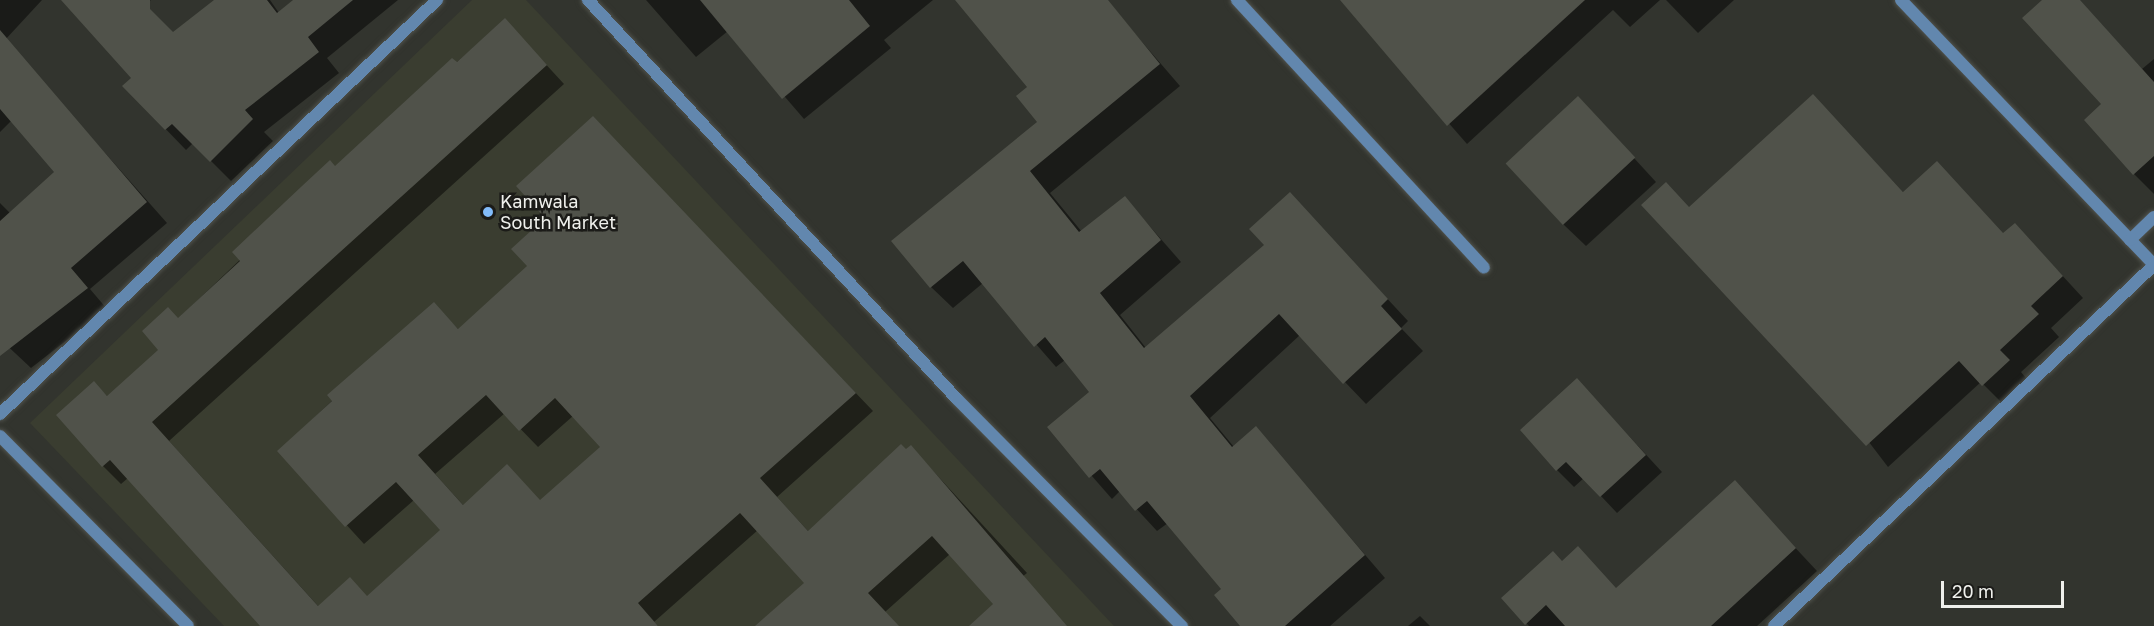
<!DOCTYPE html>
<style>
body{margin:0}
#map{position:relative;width:2154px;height:626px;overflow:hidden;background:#32342e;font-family:"Golos Text",sans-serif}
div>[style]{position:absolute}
.built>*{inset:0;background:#3a3d30}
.shadow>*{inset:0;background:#0007}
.building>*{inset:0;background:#50524a;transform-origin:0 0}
.roads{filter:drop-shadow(0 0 2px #50524c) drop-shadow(0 0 2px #50524c)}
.minor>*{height:12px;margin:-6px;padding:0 6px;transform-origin:6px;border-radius:6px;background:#6287ae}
.dots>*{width:16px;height:16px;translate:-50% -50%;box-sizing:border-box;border:3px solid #1b1b18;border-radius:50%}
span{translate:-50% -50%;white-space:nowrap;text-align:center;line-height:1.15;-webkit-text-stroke:5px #1b1b18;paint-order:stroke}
.poi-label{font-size:18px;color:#eff0ec}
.left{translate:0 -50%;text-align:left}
.scale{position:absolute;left:1941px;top:581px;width:123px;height:27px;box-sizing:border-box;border:3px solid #eff0ec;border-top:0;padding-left:8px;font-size:18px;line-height:21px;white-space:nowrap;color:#eff0ec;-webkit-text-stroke:4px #1b1b18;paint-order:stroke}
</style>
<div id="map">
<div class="built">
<div style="clip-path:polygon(472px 0,526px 0,1114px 626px,224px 626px,30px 423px)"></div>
</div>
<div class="shadow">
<div style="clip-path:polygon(0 0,42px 0,5px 40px,167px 223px,90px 289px,107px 309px,31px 368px,0 339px,0 203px,11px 214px,56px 172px,12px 120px,0 132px)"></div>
<div style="clip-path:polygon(62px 0,151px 0,145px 5px,173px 34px,216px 0,270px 0,279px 13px,296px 0,398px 0,327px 58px,339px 73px,264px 132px,273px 141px,231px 181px,193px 143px,186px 150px,124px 86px,133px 78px)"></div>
<div style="clip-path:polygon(646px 0,933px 0,884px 40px,891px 48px,804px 119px,728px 31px,696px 57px)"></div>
<div style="clip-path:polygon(957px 0,1089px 0,1118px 14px,1180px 86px,1050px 193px,1082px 232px,1125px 198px,1181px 262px,1120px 315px,1146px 348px,1266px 245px,1290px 194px,1408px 321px,1401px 328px,1423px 351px,1366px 404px,1300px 335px,1210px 418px,1234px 447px,1256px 428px,1385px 578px,1330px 626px,1242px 626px,1223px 590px,1168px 523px,1157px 531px,1120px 491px,1112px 499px,1049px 427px,1092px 392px,1065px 360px,1056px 367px,983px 283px,953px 308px,931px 287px,1039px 122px,1029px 87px)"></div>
<div style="clip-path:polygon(1341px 0,1660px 0,1630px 27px,1613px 10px,1467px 144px)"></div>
<div style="clip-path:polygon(1666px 0,1734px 0,1698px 33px)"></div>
<div style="clip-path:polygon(2045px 0,2079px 0,2142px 69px,2154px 59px,2154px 194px,2134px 174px,2103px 105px)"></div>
<div style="clip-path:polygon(evenodd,505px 20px,564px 84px,169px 441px,319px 607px,368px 597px,442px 530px,414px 500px,364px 544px,279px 451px,434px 304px,459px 330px,529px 266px,547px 219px,610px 136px,873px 411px,777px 497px,809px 532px,911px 447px,1027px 573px,1022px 577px,1066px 626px,1002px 626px,995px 604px,950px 554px,885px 612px,898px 626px,766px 626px,806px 583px,758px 530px,654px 622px,658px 626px,262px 626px,128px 478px,121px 484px,103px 466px,58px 415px,94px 383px,108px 397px,160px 350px,178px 319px,336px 168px,505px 20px,505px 413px,538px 447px,573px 416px,602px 447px,541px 502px,464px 506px,435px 474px,505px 413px)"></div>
<div style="clip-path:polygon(1813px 96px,1904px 193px,2036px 247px,2083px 298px,2051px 328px,2059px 337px,2021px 372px,2030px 383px,2005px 406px,1981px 382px,1888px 467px,1690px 208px)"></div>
<div style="clip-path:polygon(1600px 121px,1656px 182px,1586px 246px,1563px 224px)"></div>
<div style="clip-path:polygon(1593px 397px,1662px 472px,1617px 513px,1584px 478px,1574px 487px,1557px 470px)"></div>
<div style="clip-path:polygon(1734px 482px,1817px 571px,1757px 626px,1529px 626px,1504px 598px,1562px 563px,1617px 589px)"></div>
<div style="clip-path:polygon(1420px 616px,1430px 626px,1408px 626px)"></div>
</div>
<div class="building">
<div style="clip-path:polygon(61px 0,150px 0,150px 9px,173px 32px,214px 0,267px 0,277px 13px,293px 0,353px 0,308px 37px,319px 52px,245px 110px,253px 119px,210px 162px,172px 124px,165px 130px,122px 86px,131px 78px)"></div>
<div style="clip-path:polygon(700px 0,849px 0,870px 26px,782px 99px)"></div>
<div style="clip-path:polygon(955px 0,1108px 0,1160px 64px,1030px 171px,1079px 232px,1125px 196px,1161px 240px,1100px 293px,1144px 348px,1264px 245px,1249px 229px,1290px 192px,1388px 299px,1381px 306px,1402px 329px,1343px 384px,1279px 314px,1190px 396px,1232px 447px,1256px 426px,1365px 555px,1285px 626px,1240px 626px,1214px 595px,1221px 589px,1147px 501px,1135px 511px,1100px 469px,1089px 478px,1047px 427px,1089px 392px,1045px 337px,1034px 347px,963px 261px,930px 288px,891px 241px,1037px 122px,1016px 96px,1027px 87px)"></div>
<div style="clip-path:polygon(1340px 0,1585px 0,1447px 126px)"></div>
<div style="clip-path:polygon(2042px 0,2080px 0,2154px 82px,2154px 156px,2133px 175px,2084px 120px,2101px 104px,2022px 18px)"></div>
<div style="clip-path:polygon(evenodd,505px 18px,547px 65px,152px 422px,318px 606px,350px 577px,367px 596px,440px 530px,396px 482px,345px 527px,277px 451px,332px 401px,327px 395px,434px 302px,458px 329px,527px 266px,511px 249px,545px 218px,516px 186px,593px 116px,856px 393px,760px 478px,808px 531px,901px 444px,906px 449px,911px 445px,1067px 626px,969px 626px,993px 604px,932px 536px,868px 593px,899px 626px,755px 626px,804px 583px,740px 513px,638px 603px,658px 626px,260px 626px,110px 460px,102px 467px,56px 415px,94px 381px,107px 396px,158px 350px,142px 331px,168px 307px,178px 318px,240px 261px,232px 252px,302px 186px,330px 160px,335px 166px,452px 58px,457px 62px,505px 18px,486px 395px,519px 431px,555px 398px,600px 447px,540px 500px,507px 464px,463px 505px,418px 455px,486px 395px)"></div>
<div style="clip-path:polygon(0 30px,147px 202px,71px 268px,88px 288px,0 356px,0 221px,54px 172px,0 109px)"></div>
<div style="clip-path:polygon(1813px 94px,1903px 192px,1937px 161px,2003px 233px,2015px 223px,2063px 276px,2031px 306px,2039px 314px,2000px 350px,2010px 360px,1982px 386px,1959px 361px,1866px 446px,1641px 205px,1666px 182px,1689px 207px)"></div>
<div style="left:1578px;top:96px;width:84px;height:99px;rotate:47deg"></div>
<div style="clip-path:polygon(1577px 378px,1646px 455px,1600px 497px,1566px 462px,1556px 471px,1520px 430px)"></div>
<div style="clip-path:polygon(1735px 480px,1796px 548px,1711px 626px,1565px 626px,1546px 605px,1525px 625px,1501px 598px,1553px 551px,1562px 561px,1578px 546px,1616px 588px)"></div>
</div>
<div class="roads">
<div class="minor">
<div style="left:588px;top:0;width:543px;rotate:47.24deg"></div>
<div style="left:957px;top:399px;width:320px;rotate:45.3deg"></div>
<div style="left:1237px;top:0;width:364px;rotate:47.3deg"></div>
<div style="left:1901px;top:0;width:366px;rotate:46.3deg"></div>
<div style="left:2130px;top:240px;width:33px;rotate:-44deg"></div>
<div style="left:0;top:414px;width:602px;rotate:-43.45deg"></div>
<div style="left:0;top:436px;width:267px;rotate:45.3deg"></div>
<div style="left:1774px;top:626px;width:524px;rotate:-43.53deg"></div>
</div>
</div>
<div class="dots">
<div style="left:488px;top:212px;background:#82bcfa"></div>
</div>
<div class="poi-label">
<span class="left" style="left:500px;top:212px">Kamwala<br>South Market</span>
</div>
<div class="scale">20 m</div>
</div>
